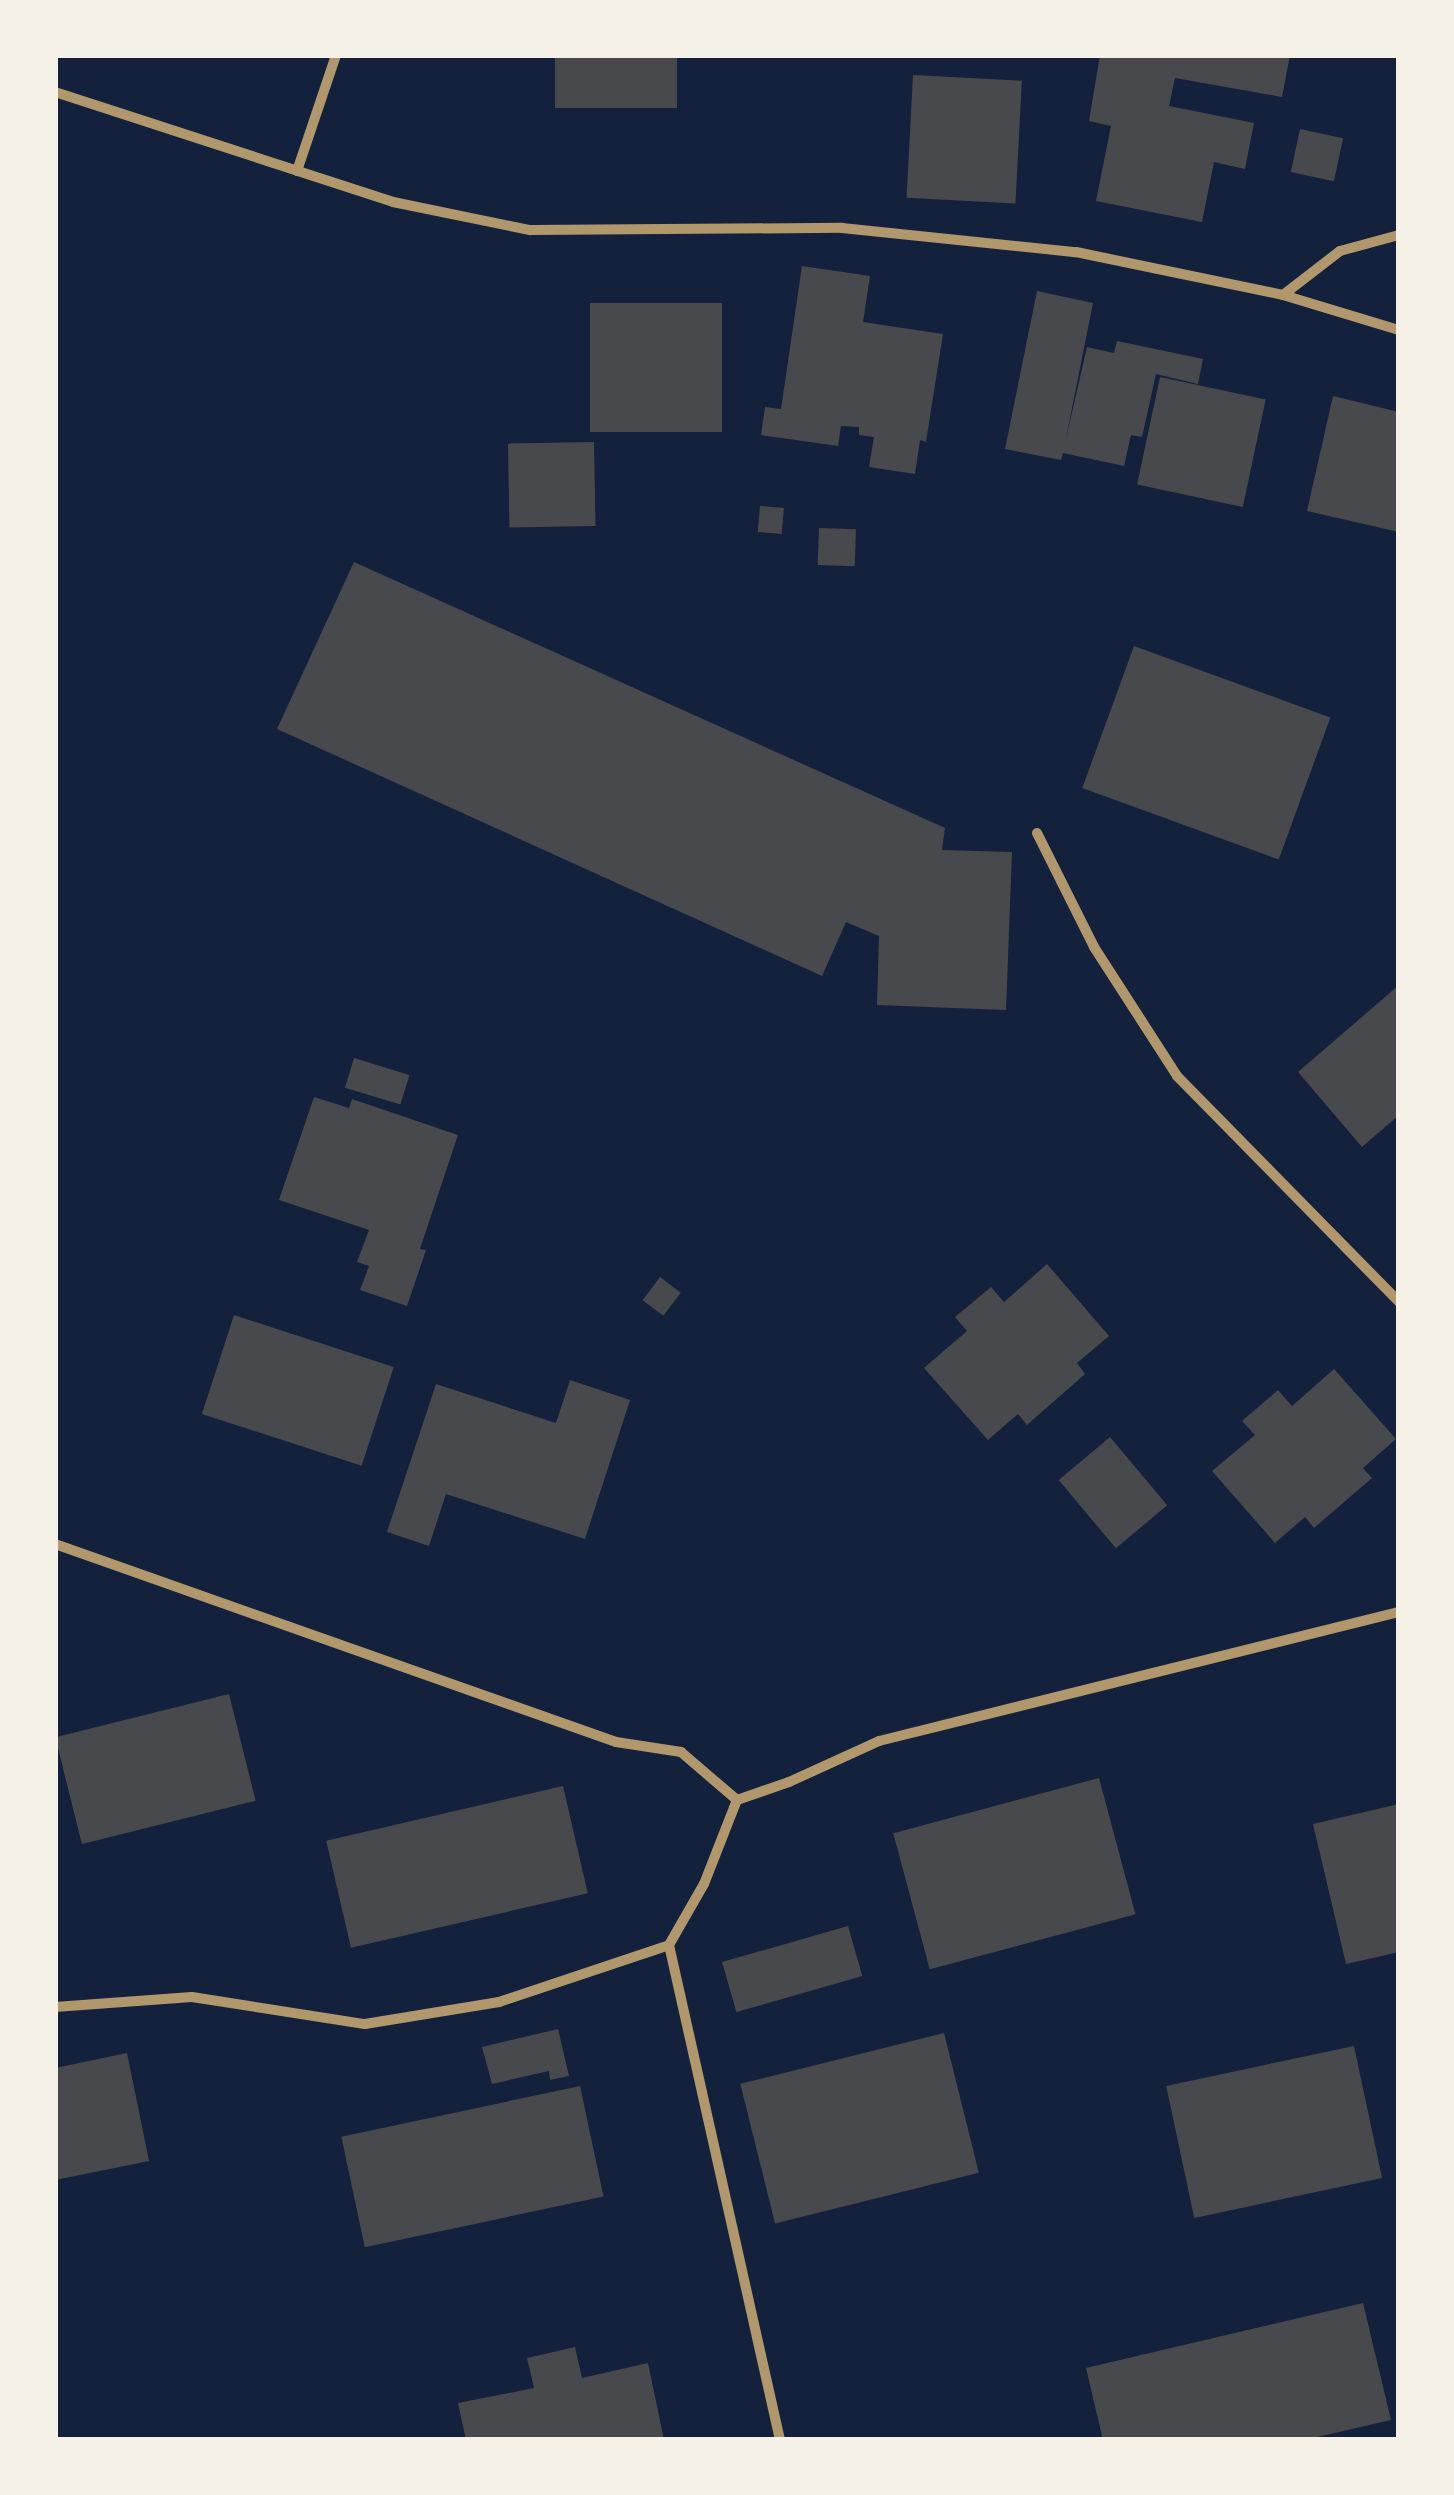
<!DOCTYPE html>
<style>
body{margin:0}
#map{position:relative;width:1454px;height:2495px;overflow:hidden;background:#14213d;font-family:Lato,sans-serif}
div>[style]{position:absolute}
.building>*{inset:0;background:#48494c;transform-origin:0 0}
.minor>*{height:10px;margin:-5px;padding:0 5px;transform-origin:5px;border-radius:5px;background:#b1986c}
span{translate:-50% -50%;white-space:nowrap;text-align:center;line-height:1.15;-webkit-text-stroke:9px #f6f1e7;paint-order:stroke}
.frame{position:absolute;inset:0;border:58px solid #f6f1e7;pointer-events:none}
</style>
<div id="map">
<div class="building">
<div style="left:555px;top:55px;width:122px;height:53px"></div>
<div style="clip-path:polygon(1100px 55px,1290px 55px,1282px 97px,1175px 78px,1169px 106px,1254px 123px,1245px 169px,1214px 162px,1202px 222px,1096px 201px,1111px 126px,1089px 121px)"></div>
<div style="left:913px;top:75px;width:109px;height:123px;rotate:3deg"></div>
<div style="left:1300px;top:129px;width:44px;height:44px;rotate:12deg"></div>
<div style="clip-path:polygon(802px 266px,870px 276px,863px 322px,943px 334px,926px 442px,920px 440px,915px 474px,869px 467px,874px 437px,859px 435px,859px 427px,841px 426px,838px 446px,761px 435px,765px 407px,781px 409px)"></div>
<div style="clip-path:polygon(1037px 291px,1093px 303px,1065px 443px,1087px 347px,1114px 353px,1117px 341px,1203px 359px,1198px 384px,1156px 374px,1142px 437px,1131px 435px,1124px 466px,1063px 453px,1061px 460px,1005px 449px)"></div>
<div style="left:722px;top:303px;width:129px;height:132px;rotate:90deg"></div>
<div style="left:1160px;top:377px;width:108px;height:110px;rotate:12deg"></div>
<div style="clip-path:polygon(1333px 396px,1399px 412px,1399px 532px,1307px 511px)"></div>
<div style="left:594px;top:442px;width:84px;height:86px;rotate:89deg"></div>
<div style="left:760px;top:506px;width:24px;height:26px;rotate:5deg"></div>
<div style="left:819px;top:528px;width:37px;height:37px;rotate:2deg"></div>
<div style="clip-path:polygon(354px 562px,945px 828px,942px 850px,1012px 852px,1006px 1010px,877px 1005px,879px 936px,846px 922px,822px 976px,277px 729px)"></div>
<div style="left:1134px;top:646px;width:209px;height:151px;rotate:20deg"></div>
<div style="clip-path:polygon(1399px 985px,1399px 1115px,1362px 1147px,1298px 1072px)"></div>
<div style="left:354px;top:1058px;width:58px;height:31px;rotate:17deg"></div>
<div style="clip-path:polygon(314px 1097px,349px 1108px,352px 1099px,458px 1135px,420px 1249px,426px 1250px,407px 1306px,360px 1290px,369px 1266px,357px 1262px,369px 1230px,279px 1200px)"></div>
<div style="clip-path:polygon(1047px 1264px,1109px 1336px,1077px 1363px,1085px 1374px,1027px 1425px,1018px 1414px,988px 1440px,924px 1368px,967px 1331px,955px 1317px,991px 1287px,1004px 1302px)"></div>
<div style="left:660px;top:1277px;width:26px;height:29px;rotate:37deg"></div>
<div style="left:234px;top:1315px;width:168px;height:104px;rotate:18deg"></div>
<div style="clip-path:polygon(1334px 1369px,1396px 1439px,1363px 1468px,1372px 1478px,1314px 1528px,1305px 1517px,1275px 1543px,1212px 1471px,1255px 1435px,1242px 1421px,1278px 1390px,1292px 1406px)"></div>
<div style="clip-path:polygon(570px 1380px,630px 1400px,585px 1539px,446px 1494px,429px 1546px,387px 1532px,436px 1384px,556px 1423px)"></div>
<div style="left:1110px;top:1437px;width:89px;height:67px;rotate:50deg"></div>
<div style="left:229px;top:1694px;width:110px;height:179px;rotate:76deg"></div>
<div style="left:1099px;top:1778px;width:141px;height:213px;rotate:75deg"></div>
<div style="left:563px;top:1786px;width:110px;height:243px;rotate:77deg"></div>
<div style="clip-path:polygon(1399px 1804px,1399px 1952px,1346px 1964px,1313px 1824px)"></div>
<div style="left:848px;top:1926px;width:52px;height:131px;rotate:74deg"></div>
<div style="clip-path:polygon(558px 2029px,569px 2076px,550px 2080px,549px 2071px,492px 2084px,482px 2047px)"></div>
<div style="left:944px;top:2033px;width:144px;height:210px;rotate:76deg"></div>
<div style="left:1354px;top:2046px;width:135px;height:192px;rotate:78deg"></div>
<div style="clip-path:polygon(127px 2053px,149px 2161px,55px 2180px,55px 2068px)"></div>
<div style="left:580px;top:2086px;width:113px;height:244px;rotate:78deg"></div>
<div style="clip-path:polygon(1363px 2303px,1391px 2420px,1304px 2440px,1103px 2440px,1086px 2368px)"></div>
<div style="clip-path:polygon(575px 2347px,582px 2378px,648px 2363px,664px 2440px,466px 2440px,458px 2403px,534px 2388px,527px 2358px)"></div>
</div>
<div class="minor">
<div style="left:55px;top:92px;width:355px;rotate:18deg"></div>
<div style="left:393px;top:202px;width:140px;rotate:11.6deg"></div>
<div style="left:530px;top:230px;width:312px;rotate:-0.4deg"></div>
<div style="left:842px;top:228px;width:235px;rotate:5.9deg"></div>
<div style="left:1076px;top:252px;width:211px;rotate:11.7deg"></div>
<div style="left:1283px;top:295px;width:121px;rotate:16.8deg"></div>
<div style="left:297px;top:171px;width:122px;rotate:-71.4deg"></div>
<div style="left:1283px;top:295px;width:72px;rotate:-37.7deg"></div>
<div style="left:1340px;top:251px;width:61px;rotate:-15.2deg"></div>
<div style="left:1037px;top:833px;width:127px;rotate:63.4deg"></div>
<div style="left:1094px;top:947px;width:153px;rotate:57.2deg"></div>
<div style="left:1177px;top:1076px;width:317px;rotate:45.5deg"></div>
<div style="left:55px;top:1544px;width:595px;rotate:19.44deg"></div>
<div style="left:616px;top:1742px;width:66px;rotate:8.7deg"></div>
<div style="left:681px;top:1752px;width:74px;rotate:40.6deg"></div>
<div style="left:737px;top:1800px;width:55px;rotate:-19.1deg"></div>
<div style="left:789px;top:1782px;width:99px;rotate:-24.5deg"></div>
<div style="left:879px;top:1741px;width:536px;rotate:-13.93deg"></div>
<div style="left:669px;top:1945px;width:507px;rotate:77.36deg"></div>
<div style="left:55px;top:2007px;width:137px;rotate:-4.2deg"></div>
<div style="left:192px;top:1997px;width:175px;rotate:8.9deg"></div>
<div style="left:365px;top:2024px;width:136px;rotate:-9.3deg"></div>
<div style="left:499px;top:2002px;width:179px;rotate:-18.5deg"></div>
<div style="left:669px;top:1945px;width:70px;rotate:-60.2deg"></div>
<div style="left:704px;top:1884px;width:90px;rotate:-68.6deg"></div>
</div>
<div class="frame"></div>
</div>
